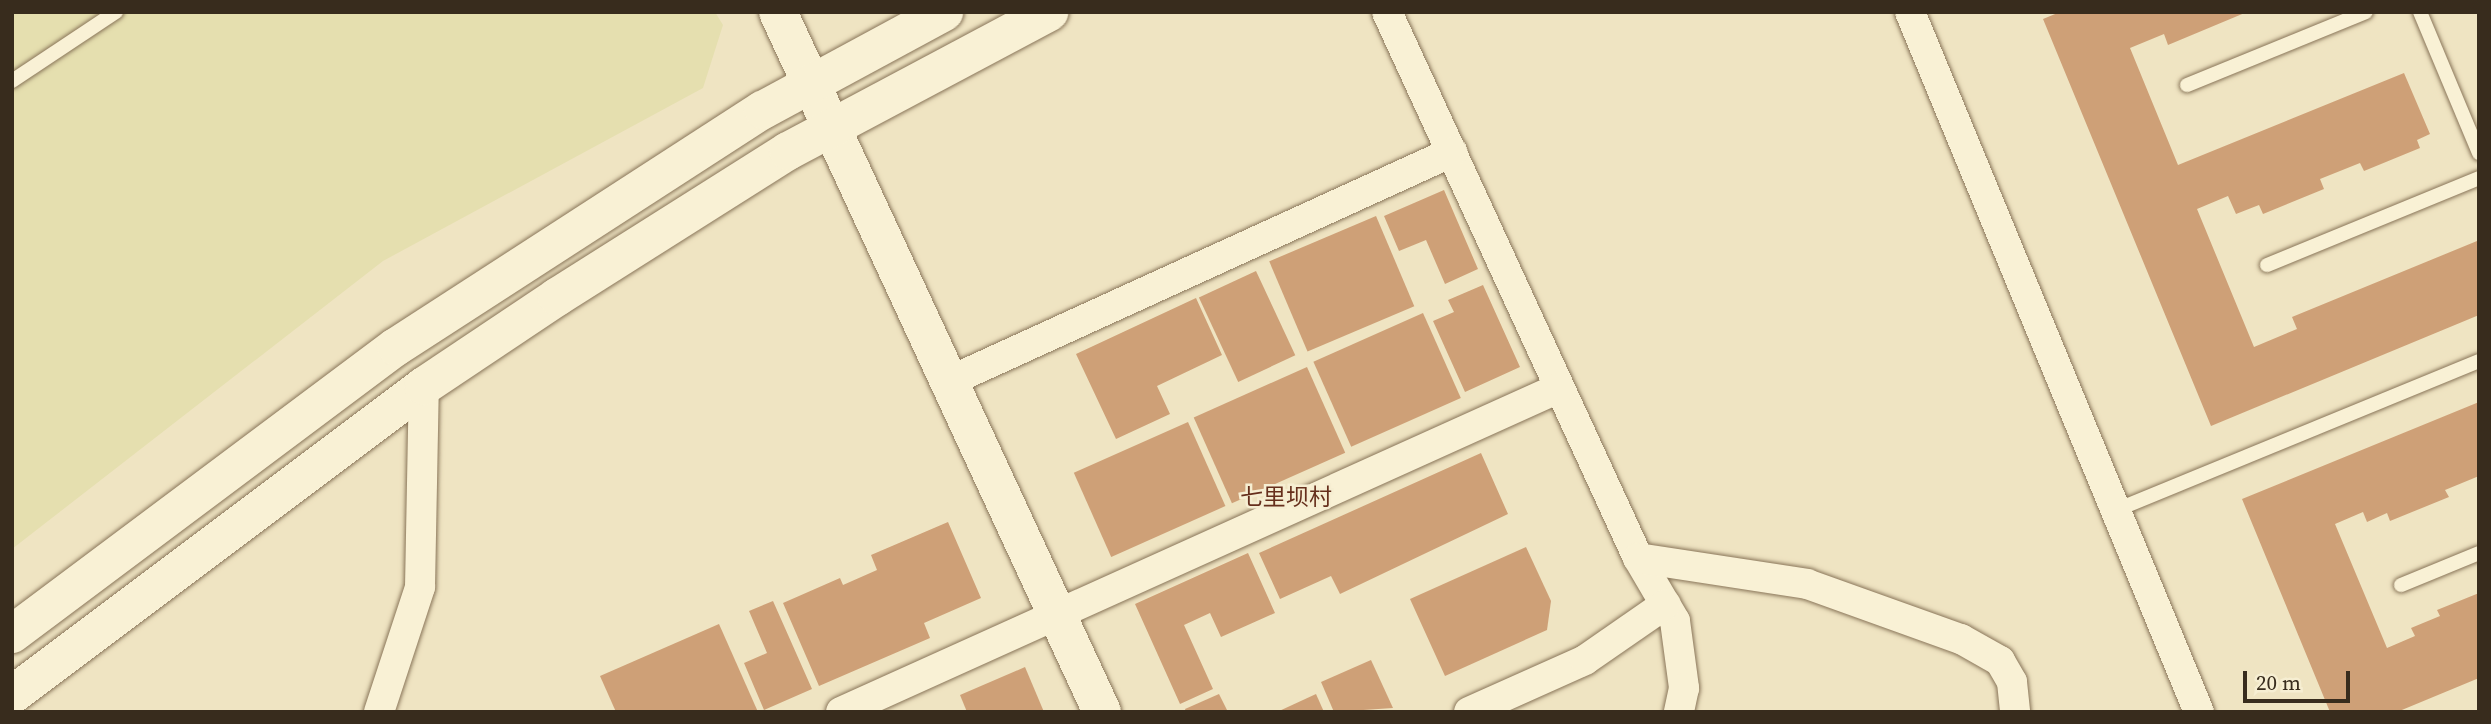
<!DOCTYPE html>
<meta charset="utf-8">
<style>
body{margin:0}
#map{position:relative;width:2491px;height:724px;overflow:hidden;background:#efe4c2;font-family:"Source Serif 4","Noto Sans SC",serif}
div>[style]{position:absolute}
.farmland>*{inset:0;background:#e5dfaf}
.building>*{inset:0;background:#cea077;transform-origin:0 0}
.roads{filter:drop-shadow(0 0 2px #897559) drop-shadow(0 0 2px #897559)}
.lane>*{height:14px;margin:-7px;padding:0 7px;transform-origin:7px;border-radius:7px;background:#f9f1d5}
.street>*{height:30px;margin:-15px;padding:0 15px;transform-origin:15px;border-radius:15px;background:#f9f1d5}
.secondary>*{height:38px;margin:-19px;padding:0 19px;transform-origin:19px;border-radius:19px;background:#f9f1d5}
span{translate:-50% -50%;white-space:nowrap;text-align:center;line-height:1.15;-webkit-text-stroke:5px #f6eed2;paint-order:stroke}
.quarter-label{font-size:23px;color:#662f1c}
.frame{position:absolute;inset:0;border:14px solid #382c1d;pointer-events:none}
.scale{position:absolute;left:2243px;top:671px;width:107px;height:32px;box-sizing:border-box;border:4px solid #382c1d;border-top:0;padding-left:9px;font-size:21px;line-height:24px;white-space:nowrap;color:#382c1d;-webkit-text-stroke:5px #f6eed2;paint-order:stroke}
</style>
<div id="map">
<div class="farmland">
<div style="clip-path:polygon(12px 12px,715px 12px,723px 25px,703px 88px,383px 261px,12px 549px)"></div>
</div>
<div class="building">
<div style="clip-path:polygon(2060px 12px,2247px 12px,2168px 45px,2164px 34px,2130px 48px,2178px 165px,2404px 73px,2430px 134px,2417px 140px,2420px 148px,2364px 171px,2360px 163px,2320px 179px,2324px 189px,2263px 214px,2259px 205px,2236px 214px,2228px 196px,2197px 209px,2254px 347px,2297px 329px,2292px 317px,2477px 241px,2479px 315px,2211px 426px,2043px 19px)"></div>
<div style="clip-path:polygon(1444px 190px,1478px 269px,1445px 284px,1426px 240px,1399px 251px,1384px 216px)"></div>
<div style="left:1376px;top:216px;width:98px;height:116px;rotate:67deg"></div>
<div style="left:1256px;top:271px;width:93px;height:63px;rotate:65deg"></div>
<div style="clip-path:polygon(1483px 285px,1520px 367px,1465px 392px,1433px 321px,1454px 312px,1448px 300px)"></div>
<div style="clip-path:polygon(1196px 298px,1222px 355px,1157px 386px,1170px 414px,1116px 439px,1076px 354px)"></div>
<div style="left:1423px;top:313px;width:93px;height:120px;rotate:66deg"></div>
<div style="left:1307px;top:367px;width:94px;height:124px;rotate:66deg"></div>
<div style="clip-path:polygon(2479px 402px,2479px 476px,2445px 490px,2449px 497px,2390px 521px,2387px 513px,2367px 522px,2363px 512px,2335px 524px,2387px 648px,2415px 636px,2411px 628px,2440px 616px,2437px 610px,2479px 593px,2479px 678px,2397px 712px,2330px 712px,2242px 499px)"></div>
<div style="left:1188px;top:422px;width:92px;height:125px;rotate:66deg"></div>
<div style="clip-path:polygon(1481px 453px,1508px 514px,1340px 594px,1331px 576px,1280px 599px,1259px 553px)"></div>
<div style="clip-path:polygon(948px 522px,981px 598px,924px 623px,930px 638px,819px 686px,783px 603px,840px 578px,843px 585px,877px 570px,871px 555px)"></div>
<div style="clip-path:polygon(1526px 547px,1551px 601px,1547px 630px,1445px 676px,1410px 599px)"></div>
<div style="clip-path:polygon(1248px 553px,1275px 613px,1221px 637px,1210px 613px,1184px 625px,1213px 689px,1180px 704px,1135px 604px)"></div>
<div style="clip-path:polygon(773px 601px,812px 689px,764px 710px,744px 663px,767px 653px,749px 611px)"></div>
<div style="clip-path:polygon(719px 624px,758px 712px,616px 712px,600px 676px)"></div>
<div style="clip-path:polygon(1371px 660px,1393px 708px,1334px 712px,1321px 682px)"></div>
<div style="clip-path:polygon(1025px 667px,1044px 712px,967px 712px,960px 695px)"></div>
<div style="clip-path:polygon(1219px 694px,1228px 712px,1186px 712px,1185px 709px)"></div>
<div style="clip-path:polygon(1316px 694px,1324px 712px,1277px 712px)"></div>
</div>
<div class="roads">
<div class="lane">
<div style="left:2420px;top:12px;width:153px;rotate:67.3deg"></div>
<div style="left:12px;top:81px;width:125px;rotate:-33.6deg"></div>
<div style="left:2187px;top:85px;width:193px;rotate:-22.2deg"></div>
<div style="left:2267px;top:265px;width:229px;rotate:-22.3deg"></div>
<div style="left:2116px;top:510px;width:392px;rotate:-22.3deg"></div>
<div style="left:2401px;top:585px;width:84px;rotate:-22.3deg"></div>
</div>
<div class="street">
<div style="left:1387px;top:12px;width:601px;rotate:65.31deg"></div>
<div style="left:1638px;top:558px;width:73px;rotate:59.6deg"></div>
<div style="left:1675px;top:621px;width:68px;rotate:82.3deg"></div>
<div style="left:1684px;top:688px;width:25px;rotate:102deg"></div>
<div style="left:1910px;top:12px;width:757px;rotate:67.57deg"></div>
<div style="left:952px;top:380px;width:550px;rotate:-24.51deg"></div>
<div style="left:1638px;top:558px;width:171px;rotate:8.7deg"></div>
<div style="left:1807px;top:584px;width:164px;rotate:19.7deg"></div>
<div style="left:1961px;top:639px;width:45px;rotate:29.4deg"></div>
<div style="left:2000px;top:661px;width:24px;rotate:60deg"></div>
<div style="left:2012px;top:682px;width:30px;rotate:84deg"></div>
<div style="left:379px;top:712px;width:132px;rotate:-71.8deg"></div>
<div style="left:420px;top:587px;width:201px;rotate:-88.9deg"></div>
<div style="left:841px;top:712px;width:788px;rotate:-24.29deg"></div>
<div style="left:1469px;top:712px;width:127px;rotate:-24.1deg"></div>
<div style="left:1585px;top:660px;width:98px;rotate:-34.7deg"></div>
</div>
<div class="secondary">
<div style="left:778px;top:12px;width:771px;rotate:65.16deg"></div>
<div style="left:12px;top:634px;width:479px;rotate:-36.8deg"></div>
<div style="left:396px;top:347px;width:437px;rotate:-32.9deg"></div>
<div style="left:763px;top:110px;width:206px;rotate:-28.4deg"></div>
<div style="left:12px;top:695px;width:515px;rotate:-36.87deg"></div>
<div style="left:424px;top:386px;width:160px;rotate:-33.8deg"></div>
<div style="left:557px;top:297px;width:273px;rotate:-32.3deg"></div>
<div style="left:788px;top:151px;width:296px;rotate:-28deg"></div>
</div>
</div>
<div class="quarter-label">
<span style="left:1286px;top:497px">七里坝村</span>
</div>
<div class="frame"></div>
<div class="scale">20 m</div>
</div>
